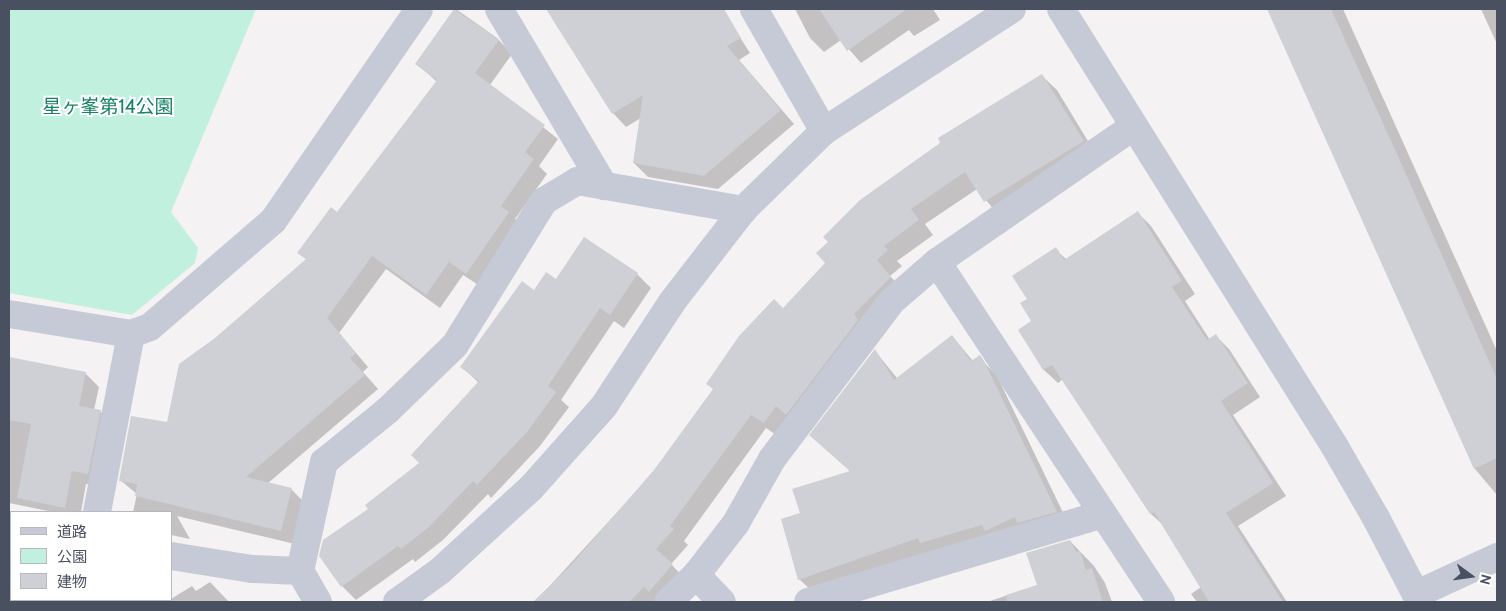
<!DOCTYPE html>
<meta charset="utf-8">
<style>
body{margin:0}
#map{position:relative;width:1506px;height:611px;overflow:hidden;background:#f4f2f2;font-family:Cabin,"Noto Sans JP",sans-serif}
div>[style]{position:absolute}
.green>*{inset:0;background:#c2f0de}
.shadow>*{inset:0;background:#0003}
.building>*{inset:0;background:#ced0d6}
.minor>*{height:28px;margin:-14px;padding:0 14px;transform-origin:14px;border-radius:14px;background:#c6cad6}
span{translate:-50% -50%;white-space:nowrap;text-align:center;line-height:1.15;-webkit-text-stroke:4px #fff;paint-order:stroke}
.park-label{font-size:19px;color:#188265}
.frame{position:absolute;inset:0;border:10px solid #49505f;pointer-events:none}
.legend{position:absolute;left:10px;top:511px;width:162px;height:90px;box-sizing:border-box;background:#fff;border:1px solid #b6b9bf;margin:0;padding:6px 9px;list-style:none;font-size:15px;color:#49505f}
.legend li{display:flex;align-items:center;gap:10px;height:25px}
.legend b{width:25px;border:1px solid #b6b9bf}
.north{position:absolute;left:1446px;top:551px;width:50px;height:50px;-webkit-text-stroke:4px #fff;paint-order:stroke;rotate:104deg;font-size:14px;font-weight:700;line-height:20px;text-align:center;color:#49505f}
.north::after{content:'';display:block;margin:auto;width:18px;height:22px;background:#49505f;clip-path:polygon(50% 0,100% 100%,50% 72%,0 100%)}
</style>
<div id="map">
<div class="green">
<div style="clip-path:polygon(9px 9px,256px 9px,171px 212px,198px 248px,195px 263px,132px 315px,9px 293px)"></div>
</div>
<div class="shadow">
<div style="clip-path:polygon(456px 9px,497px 38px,512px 54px,490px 85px,558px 139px,539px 166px,547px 174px,515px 219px,522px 227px,480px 286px,463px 275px,440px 308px,386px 269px,339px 333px,368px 367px,363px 372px,378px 389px,267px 484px,291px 489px,305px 503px,295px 544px,177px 516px,190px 539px,171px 535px,171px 512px,133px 512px,137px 494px,120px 480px,168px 424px,216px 339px,307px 260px,299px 253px,338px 214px,437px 82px,416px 63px)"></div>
<div style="clip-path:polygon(548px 9px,722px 9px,750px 53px,739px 60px,794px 124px,718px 189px,648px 177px,634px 163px,641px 118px,626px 127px,613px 113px)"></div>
<div style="clip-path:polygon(795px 9px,933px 9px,940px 20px,914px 36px,909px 30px,861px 63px,841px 40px,824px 52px,810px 38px)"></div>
<div style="clip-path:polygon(1268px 9px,1343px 9px,1497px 351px,1497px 495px,1475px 469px)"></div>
<div style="clip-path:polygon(1481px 9px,1497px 9px,1497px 44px)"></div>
<div style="clip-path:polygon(1042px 76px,1057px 90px,1097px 156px,999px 216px,977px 189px,925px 224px,933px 235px,897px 261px,902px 266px,890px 276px,905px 292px,779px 437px,766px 428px,684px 541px,688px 545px,671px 564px,686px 580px,672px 602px,535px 602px,633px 495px,635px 497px,783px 310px)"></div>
<div style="clip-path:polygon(1138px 213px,1151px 226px,1195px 294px,1185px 301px,1210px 340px,1216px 336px,1229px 349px,1260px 397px,1233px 415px,1286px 496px,1238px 526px,1287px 602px,1197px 602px,1191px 594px,1201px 587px,1164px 526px,1151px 514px,1063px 379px,1058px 383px,1044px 370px,1020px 330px,1033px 321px,1029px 299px,1055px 249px,1066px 259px)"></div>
<div style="clip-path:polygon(585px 238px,637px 274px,651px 288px,624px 328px,614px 321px,561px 400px,569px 407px,540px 446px,491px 498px,488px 494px,443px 540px,415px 562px,413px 559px,356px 600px,342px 586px,370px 509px,420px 463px,479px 383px,462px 367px,534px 292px,557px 281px)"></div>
<div style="clip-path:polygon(952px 336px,973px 361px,979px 357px,997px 376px,1069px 525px,813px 592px,799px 579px,801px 514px,851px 472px,811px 435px,875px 351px,897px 378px)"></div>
<div style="clip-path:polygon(9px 358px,85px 373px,99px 387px,94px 410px,100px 411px,114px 425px,102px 487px,86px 484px,81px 512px,53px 512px,9px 503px)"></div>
<div style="clip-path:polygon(1070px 541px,1094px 566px,1105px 583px,1112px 602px,987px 602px,1038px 585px)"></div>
<div style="clip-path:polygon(11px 549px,11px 600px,158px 602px,9px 602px)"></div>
<div style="clip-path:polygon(210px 582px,229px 602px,166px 602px,192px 586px,196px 591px)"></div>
</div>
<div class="building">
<div style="clip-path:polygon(454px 9px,499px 40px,475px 73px,545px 125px,525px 152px,534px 159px,501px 206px,509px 212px,466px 274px,449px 262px,426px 295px,372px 256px,327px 318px,356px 353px,350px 358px,365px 375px,246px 477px,292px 488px,281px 531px,135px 496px,137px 484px,119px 481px,131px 416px,167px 422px,179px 364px,215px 338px,306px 259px,297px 253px,331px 207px,337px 212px,437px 80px,415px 64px)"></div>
<div style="clip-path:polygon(546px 9px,724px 9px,741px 38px,727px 46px,781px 110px,704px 176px,633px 163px,643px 95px,612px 114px)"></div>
<div style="clip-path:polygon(819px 9px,907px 9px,847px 51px)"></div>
<div style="clip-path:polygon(1267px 9px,1331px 9px,1397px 154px,1497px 379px,1497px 458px,1474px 469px)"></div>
<div style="clip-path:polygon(1042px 74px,1084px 141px,984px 202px,965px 172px,911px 209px,919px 220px,884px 246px,888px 250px,877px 260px,891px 277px,854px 314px,858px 320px,786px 415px,776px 406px,764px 423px,751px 415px,670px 526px,674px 529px,656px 549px,673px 564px,649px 592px,644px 587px,629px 602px,533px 602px,572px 564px,654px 470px,713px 389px,706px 384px,739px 336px,774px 299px,783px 308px,825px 263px,816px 253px,828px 242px,823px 237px,860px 200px,940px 143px,938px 138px)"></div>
<div style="clip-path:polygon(1138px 211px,1182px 281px,1172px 287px,1207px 340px,1216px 334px,1248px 383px,1221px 401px,1273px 483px,1226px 513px,1283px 602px,1209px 602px,1154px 512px,1150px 514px,1052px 365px,1043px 370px,1018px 330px,1031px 321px,1020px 303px,1027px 299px,1012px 276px,1056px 247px,1064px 260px)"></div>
<div style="clip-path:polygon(584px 237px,638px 273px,610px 315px,600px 308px,548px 386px,556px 392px,527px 432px,477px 485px,473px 481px,429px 527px,401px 549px,398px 546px,341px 587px,319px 556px,323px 540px,368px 509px,365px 505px,419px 463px,411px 455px,479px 381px,460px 367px,522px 281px,534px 290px,546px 272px,556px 279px)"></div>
<div style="clip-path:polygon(952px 335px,971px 361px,980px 355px,984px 361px,1057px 512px,1017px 523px,1015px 517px,985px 531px,982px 525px,920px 543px,918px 538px,798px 580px,781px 519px,800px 513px,792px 489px,850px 471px,809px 435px,875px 349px,894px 380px)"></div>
<div style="clip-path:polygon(9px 357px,86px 372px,79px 406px,101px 410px,88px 474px,72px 471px,65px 508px,17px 498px,31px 424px,9px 420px)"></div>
<div style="clip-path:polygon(1070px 540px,1076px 552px,1080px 551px,1086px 570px,1092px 568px,1103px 602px,1007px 602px,1006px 595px,1037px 585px,1026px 553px)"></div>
</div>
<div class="minor">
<div style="left:499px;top:9px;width:206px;rotate:59.3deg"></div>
<div style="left:754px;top:9px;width:141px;rotate:60.2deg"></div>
<div style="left:1061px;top:9px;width:517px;rotate:57.97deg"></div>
<div style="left:1335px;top:447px;width:82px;rotate:60deg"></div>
<div style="left:1376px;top:518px;width:95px;rotate:62.4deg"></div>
<div style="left:937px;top:262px;width:407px;rotate:56.6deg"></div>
<div style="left:9px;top:314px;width:124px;rotate:9.3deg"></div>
<div style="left:131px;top:334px;width:20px;rotate:-20deg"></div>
<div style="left:150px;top:327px;width:162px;rotate:-40.8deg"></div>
<div style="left:273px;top:221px;width:257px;rotate:-55.4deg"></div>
<div style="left:97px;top:512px;width:181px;rotate:-79.2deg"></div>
<div style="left:9px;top:530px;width:2px"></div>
<div style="left:171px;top:556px;width:82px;rotate:9.1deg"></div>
<div style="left:252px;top:569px;width:48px;rotate:2.4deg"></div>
<div style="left:696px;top:575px;width:37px;rotate:46deg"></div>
<div style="left:1417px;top:594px;width:88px;rotate:-24.8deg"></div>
<div style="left:318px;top:602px;width:36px;rotate:-120deg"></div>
<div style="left:300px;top:571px;width:112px;rotate:-77.6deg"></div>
<div style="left:324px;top:462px;width:82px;rotate:-39.1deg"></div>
<div style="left:388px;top:410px;width:93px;rotate:-44.1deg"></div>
<div style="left:455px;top:345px;width:169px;rotate:-58.3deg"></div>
<div style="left:544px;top:201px;width:39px;rotate:-31deg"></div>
<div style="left:577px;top:181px;width:169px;rotate:9.9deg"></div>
<div style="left:397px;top:602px;width:53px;rotate:-35.8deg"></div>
<div style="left:440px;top:571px;width:123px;rotate:-42.4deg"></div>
<div style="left:531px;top:488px;width:110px;rotate:-48.3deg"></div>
<div style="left:604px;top:406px;width:124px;rotate:-56.8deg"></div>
<div style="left:672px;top:302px;width:116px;rotate:-52.3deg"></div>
<div style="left:743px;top:210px;width:113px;rotate:-44.3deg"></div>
<div style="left:824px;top:131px;width:224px;rotate:-33deg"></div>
<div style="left:668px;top:602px;width:39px;rotate:-44deg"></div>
<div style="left:696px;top:575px;width:66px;rotate:-52.4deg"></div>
<div style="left:736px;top:523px;width:73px;rotate:-60.6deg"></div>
<div style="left:772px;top:459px;width:198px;rotate:-52.8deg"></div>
<div style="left:892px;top:301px;width:60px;rotate:-40.9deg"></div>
<div style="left:937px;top:262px;width:239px;rotate:-34.6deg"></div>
<div style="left:808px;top:602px;width:308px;rotate:-16.6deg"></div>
</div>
<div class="park-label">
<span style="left:108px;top:107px">星ヶ峯第14公園</span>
</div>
<div class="frame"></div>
<ul class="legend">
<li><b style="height:6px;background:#c6cad6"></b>道路</li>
<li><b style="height:14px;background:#c2f0de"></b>公園</li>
<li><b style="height:14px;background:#ced0d6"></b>建物</li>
</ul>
<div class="north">N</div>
</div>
